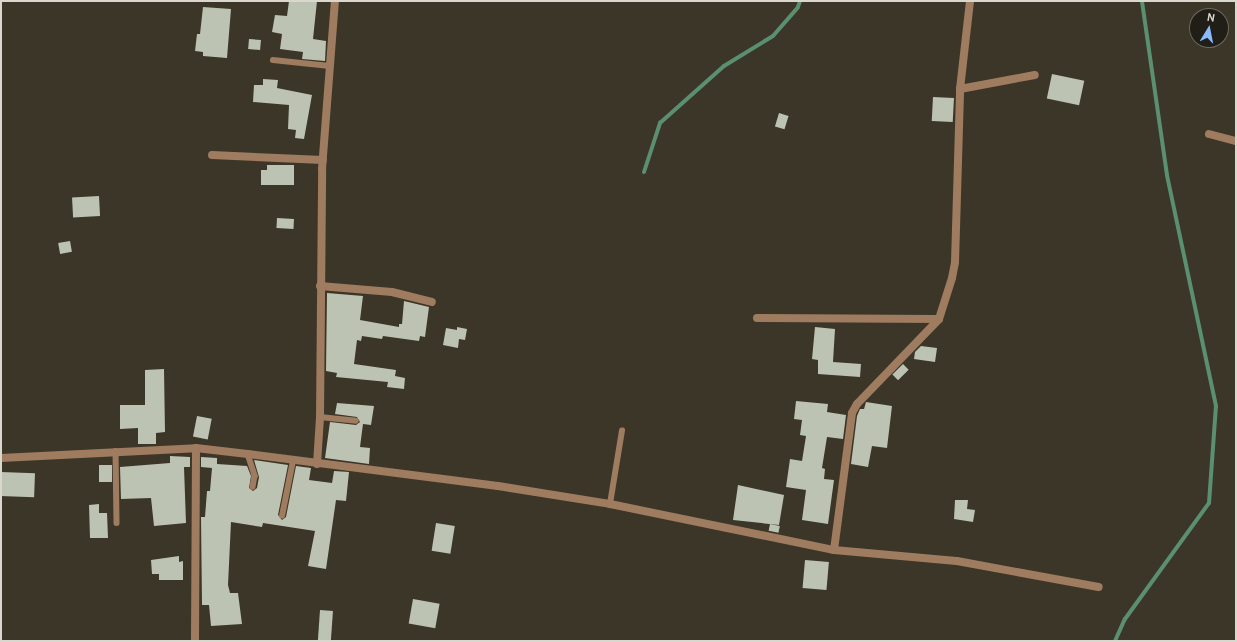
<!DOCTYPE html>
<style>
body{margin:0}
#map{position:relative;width:1237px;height:642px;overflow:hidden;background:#3b3628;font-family:Cabin,sans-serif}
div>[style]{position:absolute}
.stream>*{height:4px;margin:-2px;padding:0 2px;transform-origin:2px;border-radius:2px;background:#5a8f70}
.building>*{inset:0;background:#bcc3b2;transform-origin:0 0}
.lane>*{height:5.5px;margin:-2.75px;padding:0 2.75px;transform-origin:2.75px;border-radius:2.75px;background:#9f7b5f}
.street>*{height:8px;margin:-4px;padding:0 4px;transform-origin:4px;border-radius:4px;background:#9f7b5f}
span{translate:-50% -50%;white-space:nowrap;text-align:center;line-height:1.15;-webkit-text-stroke:4px #201e17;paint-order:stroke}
.frame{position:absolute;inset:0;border:2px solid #dad7ce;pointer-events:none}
.north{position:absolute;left:1189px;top:8px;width:40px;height:40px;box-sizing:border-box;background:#201e17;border:1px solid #6a6860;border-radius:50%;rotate:10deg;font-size:11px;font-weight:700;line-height:16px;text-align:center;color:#dad7ce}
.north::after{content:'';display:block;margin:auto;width:14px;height:18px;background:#8bbafc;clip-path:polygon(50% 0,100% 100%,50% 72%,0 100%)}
</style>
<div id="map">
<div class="stream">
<div style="left:644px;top:172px;width:52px;rotate:-71.9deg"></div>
<div style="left:660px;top:123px;width:86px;rotate:-41.7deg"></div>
<div style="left:724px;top:66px;width:57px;rotate:-31.5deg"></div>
<div style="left:773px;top:36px;width:38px;rotate:-49deg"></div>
<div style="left:798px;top:7px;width:6px;rotate:-72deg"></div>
<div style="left:1115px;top:641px;width:24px;rotate:-66deg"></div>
<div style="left:1125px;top:619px;width:143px;rotate:-54.1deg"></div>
<div style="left:1209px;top:503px;width:97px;rotate:-85.9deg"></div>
<div style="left:1216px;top:406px;width:236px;rotate:-102deg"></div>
<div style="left:1167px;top:175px;width:176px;rotate:-98.2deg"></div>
</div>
<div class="building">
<div style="clip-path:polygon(289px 1px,317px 1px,313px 39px,326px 41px,325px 61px,302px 59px,303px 52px,280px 49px,282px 34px,272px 32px,275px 15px,287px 16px)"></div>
<div style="clip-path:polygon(203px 7px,231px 9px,227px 58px,203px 56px,203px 52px,195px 51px,197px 34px,200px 34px)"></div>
<div style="left:249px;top:39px;width:12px;height:10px;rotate:5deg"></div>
<div style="left:1052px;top:74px;width:33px;height:25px;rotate:12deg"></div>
<div style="clip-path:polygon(263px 79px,278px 80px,277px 88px,312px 95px,304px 139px,295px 138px,296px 130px,288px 129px,289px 105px,253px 102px,254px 85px,263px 85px)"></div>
<div style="left:933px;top:97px;width:21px;height:24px;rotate:3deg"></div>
<div style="left:779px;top:113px;width:10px;height:14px;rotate:17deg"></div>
<div style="clip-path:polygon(267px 165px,294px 165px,294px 185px,261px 185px,261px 170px,267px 170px)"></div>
<div style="left:99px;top:196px;width:20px;height:27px;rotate:87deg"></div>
<div style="left:277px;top:218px;width:17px;height:10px;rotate:3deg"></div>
<div style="left:70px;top:241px;width:11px;height:12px;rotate:80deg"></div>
<div style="clip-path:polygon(327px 293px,363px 296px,360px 320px,399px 327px,399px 324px,402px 324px,404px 301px,429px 307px,425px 337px,420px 336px,419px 341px,383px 336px,382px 339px,362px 336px,361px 341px,357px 340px,354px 364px,396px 370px,395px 376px,405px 378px,404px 389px,387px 387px,388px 382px,336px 377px,337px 373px,326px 371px)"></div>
<div style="clip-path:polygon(457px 327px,467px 329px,465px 340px,459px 339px,458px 348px,443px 345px,446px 328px,457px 330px)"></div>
<div style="clip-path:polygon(815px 327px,835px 329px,833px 362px,861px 364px,860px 377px,818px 374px,818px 360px,812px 359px)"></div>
<div style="clip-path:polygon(921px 346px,937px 348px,935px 362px,914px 359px,915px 352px)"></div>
<div style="left:903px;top:364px;width:8px;height:15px;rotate:45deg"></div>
<div style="clip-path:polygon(164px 369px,165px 432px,156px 433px,156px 444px,138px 444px,138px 428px,120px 429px,120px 405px,145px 405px,145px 370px)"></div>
<div style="clip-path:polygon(796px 401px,828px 404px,827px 412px,846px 415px,843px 439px,827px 437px,822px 468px,825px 469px,824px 479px,834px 480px,828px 524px,802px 520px,806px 490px,786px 487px,790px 459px,802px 461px,806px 436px,800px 435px,802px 420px,794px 419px)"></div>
<div style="clip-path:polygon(866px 402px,892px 406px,887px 448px,872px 446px,868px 467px,851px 464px,857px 416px,860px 409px,864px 409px)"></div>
<div style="clip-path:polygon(337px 403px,374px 406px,371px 425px,363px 424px,360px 447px,370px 448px,369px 464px,325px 458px,330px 422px,356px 425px,360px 422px,357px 417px,335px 414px)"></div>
<div style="left:197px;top:416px;width:15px;height:21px;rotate:11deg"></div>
<div style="clip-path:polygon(170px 456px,190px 457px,190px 467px,184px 467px,186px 523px,154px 526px,151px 498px,121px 499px,120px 467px,170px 463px)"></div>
<div style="clip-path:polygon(201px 457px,217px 458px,217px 464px,247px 466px,251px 476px,249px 488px,253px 491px,257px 488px,259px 477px,254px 460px,288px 465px,278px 515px,282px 520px,286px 517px,296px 466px,311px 468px,309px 480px,332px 483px,334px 471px,349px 472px,346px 501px,336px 500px,326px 569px,308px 566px,315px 531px,263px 523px,262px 527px,231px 522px,228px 585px,230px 593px,238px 593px,242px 624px,211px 626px,209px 605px,202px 605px,201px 517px,205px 517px,207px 491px,210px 491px,212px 468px,201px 467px)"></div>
<div style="left:99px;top:465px;width:13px;height:17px"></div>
<div style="left:1px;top:472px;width:34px;height:24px;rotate:2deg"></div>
<div style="clip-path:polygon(738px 485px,784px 495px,779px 525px,733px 520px)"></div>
<div style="clip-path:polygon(955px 500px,968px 500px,967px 509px,975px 510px,973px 522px,954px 519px)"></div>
<div style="clip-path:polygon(99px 504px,99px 513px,107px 513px,108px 538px,90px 538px,89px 505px)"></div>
<div style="left:436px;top:523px;width:19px;height:28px;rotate:9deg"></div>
<div style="left:770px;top:524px;width:10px;height:7px;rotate:11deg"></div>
<div style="clip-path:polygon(179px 556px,179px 562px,183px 561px,183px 580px,159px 580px,159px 574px,152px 574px,151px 560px)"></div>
<div style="left:805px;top:560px;width:24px;height:28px;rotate:5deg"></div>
<div style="left:413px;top:599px;width:27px;height:25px;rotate:10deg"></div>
<div style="left:320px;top:610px;width:13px;height:31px;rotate:4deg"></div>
</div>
<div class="lane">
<div style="left:273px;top:60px;width:57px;rotate:6deg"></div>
<div style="left:320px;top:417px;width:36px;rotate:6deg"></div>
<div style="left:116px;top:451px;width:72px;rotate:89.2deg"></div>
<div style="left:248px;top:454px;width:23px;rotate:72deg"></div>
<div style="left:255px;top:476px;width:11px;rotate:100deg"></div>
<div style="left:610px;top:504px;width:74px;rotate:-80.7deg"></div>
<div style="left:282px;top:516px;width:56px;rotate:-78.7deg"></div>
</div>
<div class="street">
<div style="left:960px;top:89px;width:76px;rotate:-10.6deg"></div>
<div style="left:1209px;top:134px;width:28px;rotate:15deg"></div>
<div style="left:212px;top:155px;width:111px;rotate:2.6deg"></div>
<div style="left:320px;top:286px;width:72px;rotate:4.8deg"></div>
<div style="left:392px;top:292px;width:41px;rotate:14deg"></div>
<div style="left:757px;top:318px;width:182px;rotate:0.3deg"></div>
<div style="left:1px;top:458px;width:195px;rotate:-2.9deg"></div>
<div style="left:196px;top:448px;width:52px;rotate:6.6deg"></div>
<div style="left:248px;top:454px;width:252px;rotate:7.3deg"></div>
<div style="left:498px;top:486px;width:113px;rotate:9.1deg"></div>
<div style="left:610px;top:504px;width:229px;rotate:11.6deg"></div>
<div style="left:834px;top:550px;width:123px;rotate:5.1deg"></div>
<div style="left:957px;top:561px;width:144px;rotate:10.4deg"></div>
<div style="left:317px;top:464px;width:47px;rotate:-86.3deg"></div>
<div style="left:320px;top:417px;width:248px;rotate:-89.5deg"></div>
<div style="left:322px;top:169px;width:169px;rotate:-85.6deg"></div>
<div style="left:834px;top:550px;width:138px;rotate:-82.5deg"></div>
<div style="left:852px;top:413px;width:10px;rotate:-61deg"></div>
<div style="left:857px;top:404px;width:118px;rotate:-46deg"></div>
<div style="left:939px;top:319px;width:43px;rotate:-72.4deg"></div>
<div style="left:952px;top:278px;width:16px;rotate:-79deg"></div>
<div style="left:955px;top:262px;width:173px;rotate:-88.3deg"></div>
<div style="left:960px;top:89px;width:89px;rotate:-83.5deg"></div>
<div style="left:195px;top:641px;width:193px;rotate:-89.7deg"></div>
</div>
<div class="frame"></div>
<div class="north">N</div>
</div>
